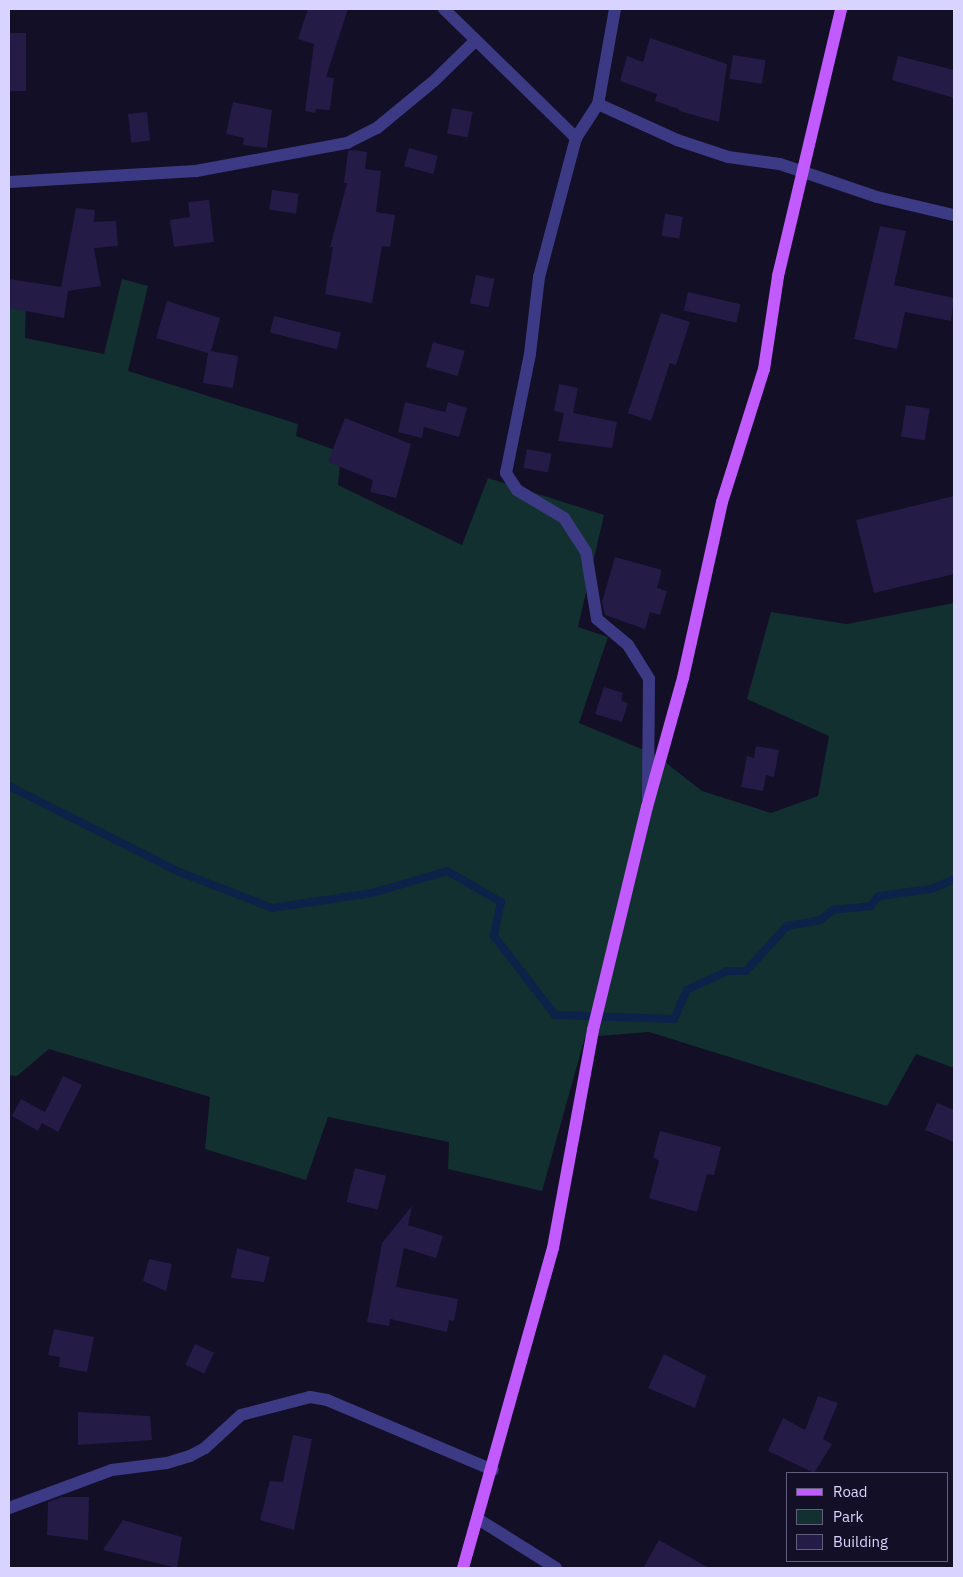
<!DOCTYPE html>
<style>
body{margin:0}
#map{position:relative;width:963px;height:1577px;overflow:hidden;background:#130f26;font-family:"IBM Plex Sans",sans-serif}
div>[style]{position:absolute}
.green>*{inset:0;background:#12302f}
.stream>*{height:8px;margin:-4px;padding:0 4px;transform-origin:4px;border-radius:4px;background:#0c2248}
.building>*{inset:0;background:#241b47;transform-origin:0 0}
.minor>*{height:12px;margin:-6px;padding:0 6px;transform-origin:6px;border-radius:6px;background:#3d3a85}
.primary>*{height:12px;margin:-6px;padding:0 6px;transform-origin:6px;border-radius:6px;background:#c25bff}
span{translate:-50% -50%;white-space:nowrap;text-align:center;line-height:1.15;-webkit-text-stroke:4px #130f26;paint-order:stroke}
.frame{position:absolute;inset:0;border:10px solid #d9d4ff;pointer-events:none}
.legend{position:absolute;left:786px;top:1472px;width:162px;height:90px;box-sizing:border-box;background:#130f26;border:1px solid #625e7d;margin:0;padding:6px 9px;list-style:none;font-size:15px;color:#d9d4ff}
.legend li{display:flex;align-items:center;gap:10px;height:25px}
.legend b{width:25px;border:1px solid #625e7d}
</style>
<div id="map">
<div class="green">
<div style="clip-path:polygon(122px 279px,148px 286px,128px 371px,298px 424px,296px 436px,341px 452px,338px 485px,462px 545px,488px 478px,604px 515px,578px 627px,608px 637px,579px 723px,656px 755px,702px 791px,771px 813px,818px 796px,829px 736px,747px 699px,771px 612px,847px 624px,954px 603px,954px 1068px,916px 1054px,887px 1106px,649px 1032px,585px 1037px,542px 1191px,448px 1169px,449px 1142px,328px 1117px,306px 1180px,205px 1149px,210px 1097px,49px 1049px,17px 1076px,9px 1075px,9px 298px,26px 300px,25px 338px,104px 354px)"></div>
</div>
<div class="stream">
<div style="left:9px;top:786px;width:188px;rotate:26.8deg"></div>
<div style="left:177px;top:871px;width:102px;rotate:21.3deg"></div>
<div style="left:272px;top:908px;width:101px;rotate:-8.5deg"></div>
<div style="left:372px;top:893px;width:78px;rotate:-16.3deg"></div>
<div style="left:447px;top:871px;width:62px;rotate:29.9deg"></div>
<div style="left:501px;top:902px;width:35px;rotate:102deg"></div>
<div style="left:494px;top:936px;width:100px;rotate:52.3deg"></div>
<div style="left:555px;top:1015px;width:119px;rotate:1.9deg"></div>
<div style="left:674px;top:1019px;width:32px;rotate:-66deg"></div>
<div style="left:687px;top:990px;width:44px;rotate:-25.4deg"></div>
<div style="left:727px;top:971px;width:19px"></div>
<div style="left:746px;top:971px;width:61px;rotate:-47.7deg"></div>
<div style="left:787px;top:926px;width:34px;rotate:-10deg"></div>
<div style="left:820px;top:920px;width:16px;rotate:-38deg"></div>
<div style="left:833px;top:910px;width:37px;rotate:-6deg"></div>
<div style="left:870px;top:906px;width:13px;rotate:-48deg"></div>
<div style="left:879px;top:896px;width:52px;rotate:-7.7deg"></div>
<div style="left:931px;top:889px;width:25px;rotate:-23deg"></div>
</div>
<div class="building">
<div style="clip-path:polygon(308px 9px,348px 9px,326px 77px,334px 78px,330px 110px,316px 109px,315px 113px,305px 111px,314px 44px,298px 39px)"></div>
<div style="left:9px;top:33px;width:17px;height:58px"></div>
<div style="clip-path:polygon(650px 38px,727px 64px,719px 122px,679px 111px,679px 109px,655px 101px,657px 94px,620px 81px,627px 56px,643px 62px)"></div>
<div style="left:733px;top:55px;width:33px;height:24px;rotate:9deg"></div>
<div style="clip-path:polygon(898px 56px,954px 70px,954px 98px,892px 80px)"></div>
<div style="clip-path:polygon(233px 102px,272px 110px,267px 148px,243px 145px,244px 138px,226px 134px)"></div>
<div style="left:452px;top:108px;width:21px;height:26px;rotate:11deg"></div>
<div style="left:147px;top:112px;width:29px;height:19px;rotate:84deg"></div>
<div style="left:409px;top:148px;width:30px;height:19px;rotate:15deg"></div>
<div style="clip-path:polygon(352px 150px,367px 152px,365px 169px,381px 171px,376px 212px,395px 215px,390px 247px,382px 246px,372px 303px,325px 294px,333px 247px,330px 247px,347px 183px,344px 183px,348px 151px)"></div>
<div style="left:272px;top:190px;width:27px;height:20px;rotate:8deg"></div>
<div style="clip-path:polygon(209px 200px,214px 242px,174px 247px,170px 220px,190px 217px,188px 202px)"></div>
<div style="clip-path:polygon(76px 208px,95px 210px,94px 222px,116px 221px,118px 246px,94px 248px,101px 286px,68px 291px,64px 318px,9px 308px,9px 279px,61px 287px)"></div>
<div style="left:665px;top:214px;width:18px;height:22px;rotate:9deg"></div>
<div style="clip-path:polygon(880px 226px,906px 231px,894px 285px,954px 298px,951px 321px,905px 312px,897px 349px,854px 339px)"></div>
<div style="left:476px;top:275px;width:19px;height:29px;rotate:12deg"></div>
<div style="left:688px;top:292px;width:54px;height:19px;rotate:13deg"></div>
<div style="clip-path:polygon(167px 301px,220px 318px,211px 351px,238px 356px,233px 388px,203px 383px,208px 353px,156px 338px)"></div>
<div style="clip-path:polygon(661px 313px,690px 322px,676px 365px,670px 363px,651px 421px,628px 413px)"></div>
<div style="left:274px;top:316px;width:69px;height:17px;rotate:14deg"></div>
<div style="left:433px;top:342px;width:33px;height:26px;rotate:16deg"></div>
<div style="clip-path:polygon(559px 384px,578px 388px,573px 413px,617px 422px,612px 448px,558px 441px,564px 413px,554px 411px)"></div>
<div style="clip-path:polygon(405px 402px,445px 412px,448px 402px,467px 408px,459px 437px,424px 427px,422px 438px,398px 432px)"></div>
<div style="left:906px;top:405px;width:24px;height:32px;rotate:9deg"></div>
<div style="clip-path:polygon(345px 418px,411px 444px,396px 498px,370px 492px,373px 480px,328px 462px)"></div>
<div style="left:527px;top:449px;width:25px;height:19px;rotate:11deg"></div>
<div style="clip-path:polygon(954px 496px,954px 574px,874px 593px,856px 520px)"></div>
<div style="clip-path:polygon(615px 557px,662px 570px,657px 588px,667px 591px,660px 615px,650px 612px,645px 629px,605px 615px,602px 602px)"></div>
<div style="clip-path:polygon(604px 687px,623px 693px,621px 701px,628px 703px,622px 722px,595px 714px)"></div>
<div style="clip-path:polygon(756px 746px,779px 750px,774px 777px,766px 775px,763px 791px,741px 787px,747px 756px,754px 758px)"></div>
<div style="clip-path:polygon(63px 1076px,82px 1085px,58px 1132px,42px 1123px,38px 1131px,12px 1116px,21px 1099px,45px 1112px)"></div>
<div style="clip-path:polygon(937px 1103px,954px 1110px,954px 1142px,925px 1130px)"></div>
<div style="clip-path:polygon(660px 1131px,721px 1147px,714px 1175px,707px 1174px,697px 1212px,649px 1198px,659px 1161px,653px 1157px)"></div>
<div style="left:355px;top:1168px;width:32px;height:35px;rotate:14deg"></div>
<div style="clip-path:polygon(412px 1206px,408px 1225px,443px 1236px,436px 1258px,404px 1248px,396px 1287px,458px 1299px,454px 1321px,449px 1320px,447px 1332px,390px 1319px,389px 1326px,367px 1322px,382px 1243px)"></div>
<div style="clip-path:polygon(237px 1248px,270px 1257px,264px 1282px,231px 1278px)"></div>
<div style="clip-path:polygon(149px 1259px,172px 1264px,166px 1291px,143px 1281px)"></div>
<div style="clip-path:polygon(54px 1329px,94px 1337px,87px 1372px,59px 1367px,60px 1357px,48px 1355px)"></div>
<div style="left:195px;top:1344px;width:21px;height:23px;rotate:25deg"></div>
<div style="clip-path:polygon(664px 1354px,706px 1376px,695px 1408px,648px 1388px)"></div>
<div style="clip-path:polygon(818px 1396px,838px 1403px,823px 1439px,832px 1444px,814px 1473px,768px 1451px,783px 1418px,805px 1430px)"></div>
<div style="clip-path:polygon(78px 1412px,150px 1416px,152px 1440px,78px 1445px)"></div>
<div style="clip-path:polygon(293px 1435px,312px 1439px,294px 1530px,260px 1520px,270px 1481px,283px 1482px)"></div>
<div style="clip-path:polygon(62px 1497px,89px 1497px,88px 1540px,47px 1535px,48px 1502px)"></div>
<div style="clip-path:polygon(123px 1520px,182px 1537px,177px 1568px,103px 1550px)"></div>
<div style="clip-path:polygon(659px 1540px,709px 1568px,643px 1568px)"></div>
</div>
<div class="minor">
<div style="left:444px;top:9px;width:185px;rotate:44.3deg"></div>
<div style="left:615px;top:9px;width:97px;rotate:100.1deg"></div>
<div style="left:598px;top:104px;width:40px;rotate:122.9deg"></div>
<div style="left:576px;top:138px;width:144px;rotate:104.9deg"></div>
<div style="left:539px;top:277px;width:78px;rotate:96.7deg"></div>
<div style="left:530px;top:354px;width:121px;rotate:101.4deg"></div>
<div style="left:506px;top:473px;width:20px;rotate:57deg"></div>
<div style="left:517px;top:490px;width:55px;rotate:30.8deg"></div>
<div style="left:564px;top:518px;width:40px;rotate:57.1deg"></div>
<div style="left:586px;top:552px;width:68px;rotate:80.7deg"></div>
<div style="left:597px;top:619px;width:40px;rotate:40deg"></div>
<div style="left:628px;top:645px;width:40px;rotate:58deg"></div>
<div style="left:649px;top:679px;width:119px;rotate:90.5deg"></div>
<div style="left:598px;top:104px;width:87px;rotate:24.5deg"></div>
<div style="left:677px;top:140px;width:54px;rotate:18.4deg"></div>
<div style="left:728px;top:157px;width:52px;rotate:7.7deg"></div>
<div style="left:780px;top:164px;width:102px;rotate:18.8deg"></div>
<div style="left:877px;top:197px;width:79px;rotate:13.2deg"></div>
<div style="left:9px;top:182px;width:187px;rotate:-3.4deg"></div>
<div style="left:196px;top:171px;width:154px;rotate:-10.5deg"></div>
<div style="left:347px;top:143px;width:34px;rotate:-27deg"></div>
<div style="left:377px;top:128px;width:74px;rotate:-39.5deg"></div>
<div style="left:434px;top:81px;width:56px;rotate:-44.3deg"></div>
<div style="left:9px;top:1508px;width:110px;rotate:-20.3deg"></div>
<div style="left:112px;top:1470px;width:55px;rotate:-7.3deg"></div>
<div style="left:167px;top:1463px;width:24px;rotate:-17deg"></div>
<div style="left:190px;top:1456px;width:17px;rotate:-28deg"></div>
<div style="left:205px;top:1448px;width:49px;rotate:-42.5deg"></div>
<div style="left:241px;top:1415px;width:71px;rotate:-14.6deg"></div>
<div style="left:310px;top:1397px;width:17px;rotate:10deg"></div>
<div style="left:327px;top:1400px;width:180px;rotate:22.9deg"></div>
<div style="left:478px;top:1519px;width:92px;rotate:32.1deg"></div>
</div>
<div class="primary">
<div style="left:463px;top:1568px;width:332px;rotate:-74.3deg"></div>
<div style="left:553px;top:1248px;width:222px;rotate:-79.6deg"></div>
<div style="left:593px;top:1030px;width:229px;rotate:-76.4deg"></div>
<div style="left:647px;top:807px;width:134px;rotate:-74.4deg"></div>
<div style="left:683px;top:678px;width:180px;rotate:-77.5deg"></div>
<div style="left:722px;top:502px;width:139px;rotate:-72.5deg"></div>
<div style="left:764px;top:369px;width:94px;rotate:-81.4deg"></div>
<div style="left:778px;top:276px;width:274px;rotate:-76.7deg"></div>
</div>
<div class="frame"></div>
<ul class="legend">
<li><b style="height:6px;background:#c25bff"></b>Road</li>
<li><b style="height:14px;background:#12302f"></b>Park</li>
<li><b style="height:14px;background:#241b47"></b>Building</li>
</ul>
</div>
